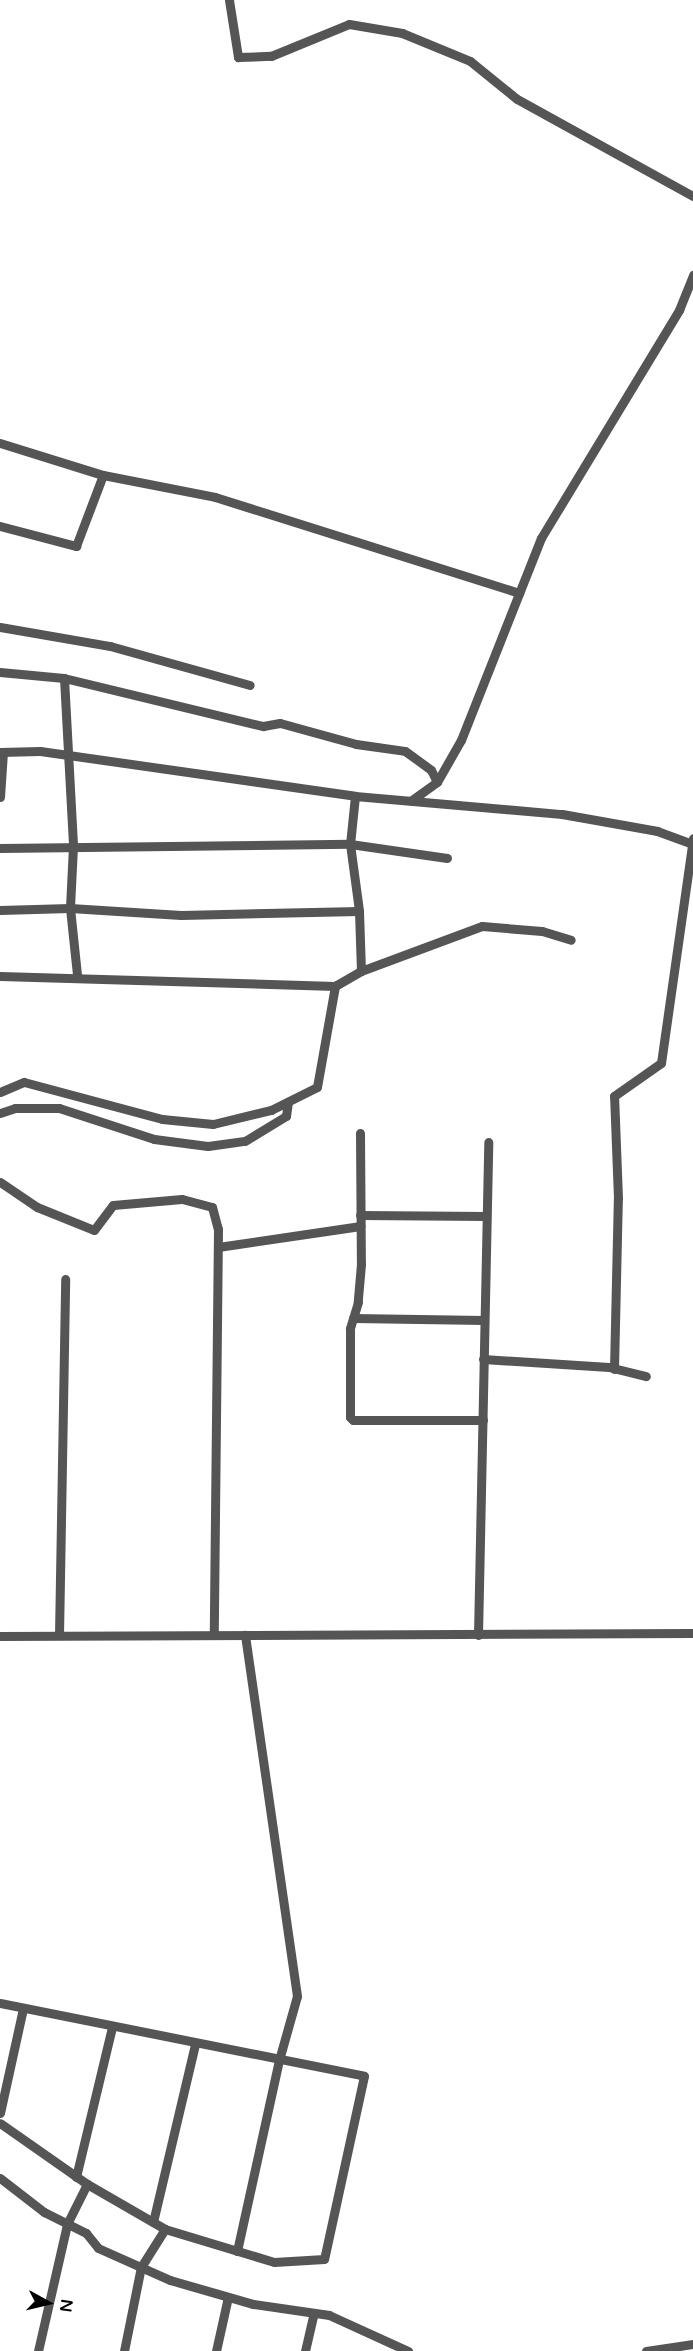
<!DOCTYPE html>
<style>
body{margin:0}
#map{position:relative;width:693px;height:2351px;overflow:hidden;background:#fff;font-family:"Varela Round",sans-serif}
div>[style]{position:absolute}
.minor>*{height:9px;margin:-4.5px;padding:0 4.5px;transform-origin:4.5px;border-radius:4.5px;background:#555}
span{translate:-50% -50%;white-space:nowrap;text-align:center;line-height:1.15;-webkit-text-stroke:4.5px #fff;paint-order:stroke}
.north{position:absolute;left:18px;top:2273px;width:60px;height:60px;-webkit-text-stroke:4px #fff;paint-order:stroke;rotate:98deg;font-size:16px;font-weight:700;line-height:24px;text-align:center;color:#000}
.north::after{content:'';display:block;margin:auto;width:21px;height:27px;background:#000;clip-path:polygon(50% 0,100% 100%,50% 72%,0 100%)}
</style>
<div id="map">
<div class="minor">
<div style="left:229px;top:0;width:58px;rotate:81deg"></div>
<div style="left:238px;top:57px;width:33px;rotate:-2deg"></div>
<div style="left:271px;top:56px;width:84px;rotate:-22.3deg"></div>
<div style="left:349px;top:24px;width:54px;rotate:9.6deg"></div>
<div style="left:402px;top:33px;width:74px;rotate:22.4deg"></div>
<div style="left:470px;top:61px;width:60px;rotate:39deg"></div>
<div style="left:517px;top:99px;width:201px;rotate:28.9deg"></div>
<div style="left:0;top:443px;width:108px;rotate:17.3deg"></div>
<div style="left:103px;top:475px;width:114px;rotate:11.1deg"></div>
<div style="left:215px;top:497px;width:319px;rotate:17.5deg"></div>
<div style="left:0;top:526px;width:79px;rotate:14.7deg"></div>
<div style="left:76px;top:546px;width:76px;rotate:-69.2deg"></div>
<div style="left:0;top:627px;width:112px;rotate:9.8deg"></div>
<div style="left:110px;top:646px;width:145px;rotate:15.6deg"></div>
<div style="left:0;top:672px;width:64px;rotate:5.4deg"></div>
<div style="left:64px;top:678px;width:205px;rotate:13.6deg"></div>
<div style="left:263px;top:726px;width:17px;rotate:-10deg"></div>
<div style="left:280px;top:723px;width:79px;rotate:15.4deg"></div>
<div style="left:356px;top:744px;width:49px;rotate:8.1deg"></div>
<div style="left:405px;top:751px;width:32px;rotate:36deg"></div>
<div style="left:431px;top:770px;width:13px;rotate:63deg"></div>
<div style="left:64px;top:678px;width:168px;rotate:86.9deg"></div>
<div style="left:73px;top:846px;width:62px;rotate:92.8deg"></div>
<div style="left:70px;top:908px;width:67px;rotate:84deg"></div>
<div style="left:0;top:752px;width:40px;rotate:-1.4deg"></div>
<div style="left:40px;top:751px;width:318px;rotate:8.1deg"></div>
<div style="left:355px;top:796px;width:208px;rotate:5deg"></div>
<div style="left:562px;top:814px;width:97px;rotate:10.1deg"></div>
<div style="left:657px;top:831px;width:38px;rotate:20deg"></div>
<div style="left:355px;top:796px;width:48px;rotate:95.9deg"></div>
<div style="left:350px;top:844px;width:68px;rotate:82.3deg"></div>
<div style="left:359px;top:911px;width:60px;rotate:88.1deg"></div>
<div style="left:0;top:797px;width:45px;rotate:-86.2deg"></div>
<div style="left:412px;top:800px;width:31px;rotate:-36deg"></div>
<div style="left:437px;top:782px;width:48px;rotate:-60.3deg"></div>
<div style="left:461px;top:740px;width:217px;rotate:-68.4deg"></div>
<div style="left:541px;top:538px;width:267px;rotate:-58.8deg"></div>
<div style="left:679px;top:310px;width:38px;rotate:-68deg"></div>
<div style="left:0;top:848px;width:350px;rotate:-0.7deg"></div>
<div style="left:350px;top:844px;width:98px;rotate:8.2deg"></div>
<div style="left:0;top:910px;width:70px;rotate:-1.6deg"></div>
<div style="left:70px;top:908px;width:111px;rotate:3.6deg"></div>
<div style="left:181px;top:915px;width:178px;rotate:-1.3deg"></div>
<div style="left:0;top:976px;width:335px;rotate:1.7deg"></div>
<div style="left:335px;top:986px;width:30px;rotate:-30deg"></div>
<div style="left:361px;top:971px;width:129px;rotate:-20.4deg"></div>
<div style="left:482px;top:926px;width:60px;rotate:4.8deg"></div>
<div style="left:542px;top:931px;width:30px;rotate:17deg"></div>
<div style="left:0;top:1092px;width:26px;rotate:-23deg"></div>
<div style="left:24px;top:1082px;width:143px;rotate:15deg"></div>
<div style="left:162px;top:1119px;width:51px;rotate:5.6deg"></div>
<div style="left:213px;top:1124px;width:60px;rotate:-13.6deg"></div>
<div style="left:271px;top:1110px;width:51px;rotate:-26.6deg"></div>
<div style="left:317px;top:1087px;width:103px;rotate:-79.9deg"></div>
<div style="left:0;top:1113px;width:16px;rotate:-18deg"></div>
<div style="left:15px;top:1108px;width:44px"></div>
<div style="left:59px;top:1108px;width:100px;rotate:18.1deg"></div>
<div style="left:154px;top:1139px;width:54px;rotate:7.4deg"></div>
<div style="left:208px;top:1146px;width:37px;rotate:-8deg"></div>
<div style="left:245px;top:1141px;width:48px;rotate:-31.4deg"></div>
<div style="left:286px;top:1116px;width:14px;rotate:-82deg"></div>
<div style="left:360px;top:1133px;width:131px;rotate:89.6deg"></div>
<div style="left:361px;top:1264px;width:38px;rotate:95deg"></div>
<div style="left:358px;top:1302px;width:28px;rotate:107deg"></div>
<div style="left:350px;top:1329px;width:88px;rotate:90deg"></div>
<div style="left:350px;top:1417px;width:4px;rotate:45deg"></div>
<div style="left:353px;top:1420px;width:130px"></div>
<div style="left:0;top:1182px;width:45px;rotate:34deg"></div>
<div style="left:37px;top:1207px;width:61px;rotate:22deg"></div>
<div style="left:94px;top:1230px;width:31px;rotate:-53deg"></div>
<div style="left:113px;top:1205px;width:69px;rotate:-5deg"></div>
<div style="left:182px;top:1199px;width:31px;rotate:15deg"></div>
<div style="left:212px;top:1207px;width:23px;rotate:75deg"></div>
<div style="left:218px;top:1229px;width:405px;rotate:90.6deg"></div>
<div style="left:360px;top:1215px;width:126px;rotate:0.5deg"></div>
<div style="left:218px;top:1247px;width:144px;rotate:-8.4deg"></div>
<div style="left:353px;top:1318px;width:131px;rotate:0.9deg"></div>
<div style="left:483px;top:1359px;width:126px;rotate:3.6deg"></div>
<div style="left:609px;top:1367px;width:38px;rotate:14deg"></div>
<div style="left:614px;top:1369px;width:171px;rotate:-88.7deg"></div>
<div style="left:618px;top:1198px;width:102px;rotate:-92.2deg"></div>
<div style="left:614px;top:1096px;width:57px;rotate:-35.1deg"></div>
<div style="left:661px;top:1063px;width:227px;rotate:-81.9deg"></div>
<div style="left:59px;top:1635px;width:356px;rotate:-89deg"></div>
<div style="left:478px;top:1635px;width:493px;rotate:-88.8deg"></div>
<div style="left:0;top:1636px;width:693px;rotate:-0.25deg"></div>
<div style="left:0;top:2003px;width:371px;rotate:11.3deg"></div>
<div style="left:364px;top:2076px;width:187px;rotate:102.3deg"></div>
<div style="left:324px;top:2259px;width:50px;rotate:176.6deg"></div>
<div style="left:274px;top:2262px;width:114px;rotate:-163.2deg"></div>
<div style="left:165px;top:2229px;width:90px;rotate:-150deg"></div>
<div style="left:87px;top:2184px;width:106px;rotate:-145deg"></div>
<div style="left:0;top:2113px;width:107px;rotate:-77.6deg"></div>
<div style="left:76px;top:2177px;width:154px;rotate:-76.5deg"></div>
<div style="left:0;top:2178px;width:56px;rotate:37.7deg"></div>
<div style="left:44px;top:2212px;width:47px;rotate:26.6deg"></div>
<div style="left:86px;top:2233px;width:19px;rotate:51deg"></div>
<div style="left:98px;top:2248px;width:79px;rotate:24deg"></div>
<div style="left:170px;top:2280px;width:86px;rotate:16.1deg"></div>
<div style="left:253px;top:2304px;width:77px;rotate:8.2deg"></div>
<div style="left:329px;top:2315px;width:87px;rotate:24.5deg"></div>
<div style="left:153px;top:2222px;width:183px;rotate:-76.7deg"></div>
<div style="left:237px;top:2251px;width:196px;rotate:-77.6deg"></div>
<div style="left:279px;top:2060px;width:66px;rotate:-74.3deg"></div>
<div style="left:297px;top:1996px;width:365px;rotate:-98.2deg"></div>
<div style="left:38px;top:2351px;width:130px;rotate:-77.1deg"></div>
<div style="left:67px;top:2224px;width:45px;rotate:-63.4deg"></div>
<div style="left:124px;top:2351px;width:86px;rotate:-78.6deg"></div>
<div style="left:141px;top:2267px;width:45px;rotate:-57.7deg"></div>
<div style="left:216px;top:2351px;width:55px;rotate:-77.5deg"></div>
<div style="left:305px;top:2351px;width:39px;rotate:-77deg"></div>
<div style="left:646px;top:2351px;width:48px;rotate:-8.5deg"></div>
</div>
<div class="north">N</div>
</div>
